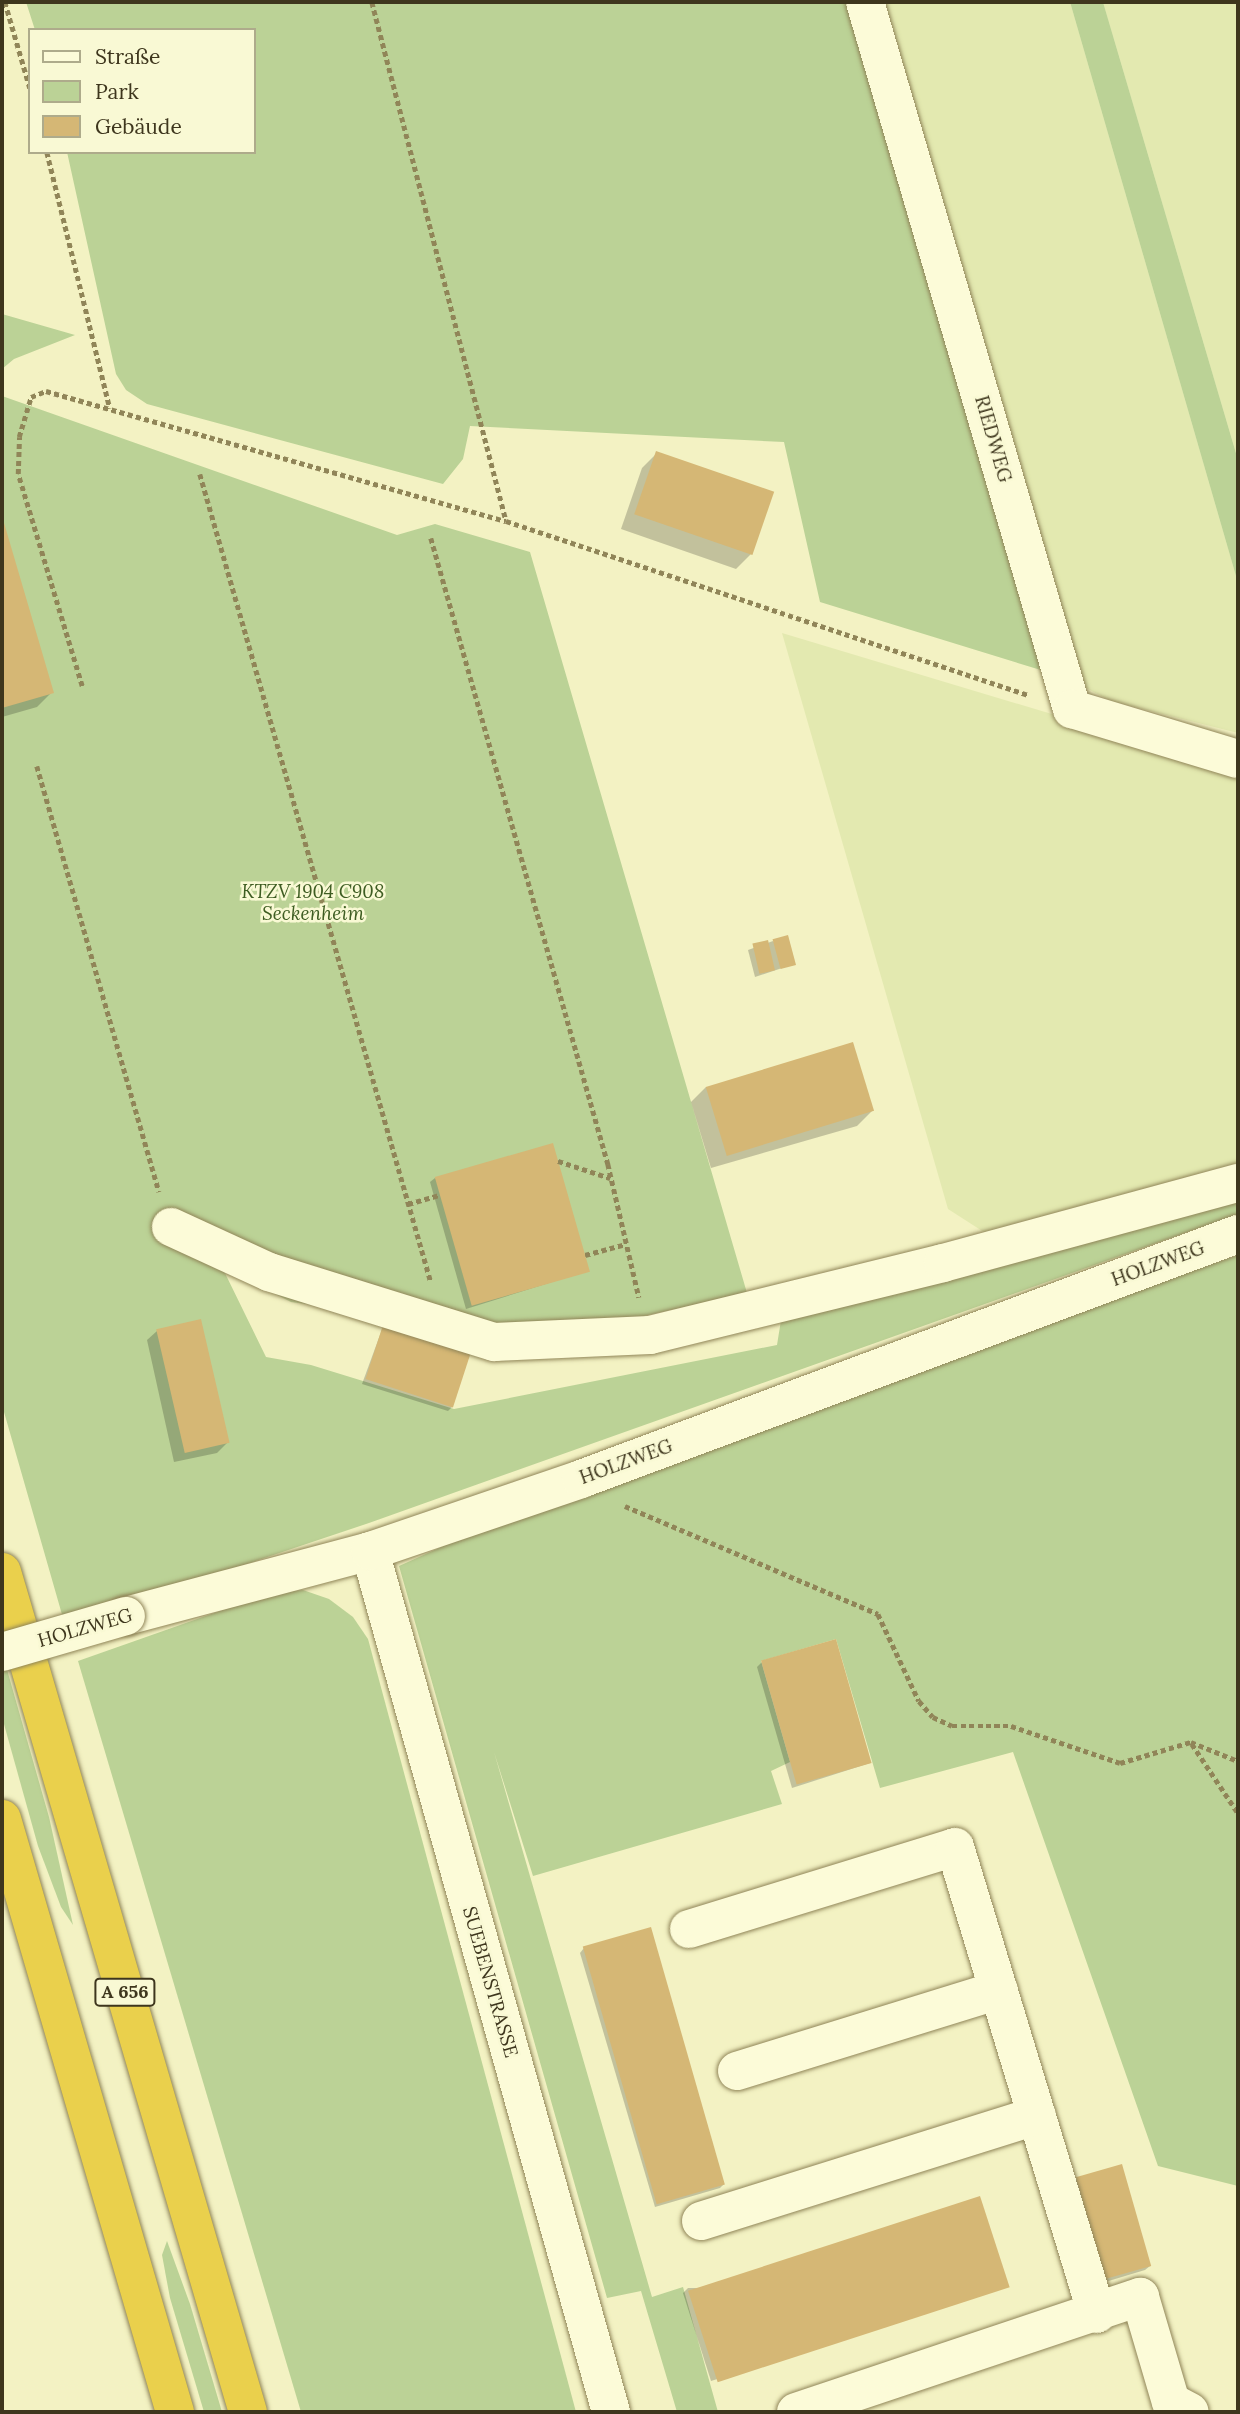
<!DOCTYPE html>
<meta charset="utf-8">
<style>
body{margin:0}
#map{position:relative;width:1240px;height:2414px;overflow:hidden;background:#f3f2c3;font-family:Lora,serif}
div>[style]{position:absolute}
.farmland>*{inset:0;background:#e3e9b0}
.green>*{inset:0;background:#bbd296}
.shadow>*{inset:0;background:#0003}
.building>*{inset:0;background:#d5b775;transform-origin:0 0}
.path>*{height:4.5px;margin-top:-2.25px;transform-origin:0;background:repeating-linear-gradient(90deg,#908558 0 5px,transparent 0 8.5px)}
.roads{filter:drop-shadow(0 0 2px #908558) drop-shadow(0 0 2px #908558)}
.minor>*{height:38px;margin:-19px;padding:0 19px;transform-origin:19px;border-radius:19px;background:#fcfbd8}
.highway>*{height:38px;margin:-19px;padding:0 19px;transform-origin:19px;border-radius:19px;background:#ead04c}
.bridges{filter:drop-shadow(0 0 2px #908558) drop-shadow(0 0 2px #908558)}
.minor-bridge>*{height:38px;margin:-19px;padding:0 19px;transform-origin:19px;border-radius:19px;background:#fcfbd8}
span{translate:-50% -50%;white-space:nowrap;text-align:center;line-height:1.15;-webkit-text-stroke:5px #f9f9d4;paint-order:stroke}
.shield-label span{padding:2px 5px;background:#f9f9d4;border:2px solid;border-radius:5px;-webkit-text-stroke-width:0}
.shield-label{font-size:18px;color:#3e361d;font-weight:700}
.street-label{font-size:19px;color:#3e361d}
.park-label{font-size:19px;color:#3e5d22;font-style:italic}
.frame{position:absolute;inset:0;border:4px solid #3e361d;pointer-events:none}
.legend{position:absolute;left:28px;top:28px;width:228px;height:126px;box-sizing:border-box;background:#f9f9d4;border:2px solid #aeab8b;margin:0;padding:9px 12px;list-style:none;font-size:21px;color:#3e361d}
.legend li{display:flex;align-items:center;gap:14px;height:35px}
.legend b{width:35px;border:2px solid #aeab8b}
</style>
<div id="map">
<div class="farmland">
<div style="clip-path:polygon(881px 2px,1070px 2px,1238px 583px,1238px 733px,1111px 701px,1086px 688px,1070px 656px)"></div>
<div style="clip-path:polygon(1103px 2px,1238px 2px,1238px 460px)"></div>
<div style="clip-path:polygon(782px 633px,1238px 770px,1238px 1164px,990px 1236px,948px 1209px)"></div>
</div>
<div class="green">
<div style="clip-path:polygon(26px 2px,848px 2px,1044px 671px,820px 602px,784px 442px,470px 426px,463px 459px,443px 484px,147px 404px,126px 390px,116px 374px,67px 152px,254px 152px,254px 30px,35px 30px)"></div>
<div style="clip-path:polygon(1070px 2px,1103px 2px,1238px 460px,1238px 583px)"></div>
<div style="clip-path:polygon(2px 314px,75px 335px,14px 359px,2px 369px)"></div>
<div style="clip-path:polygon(2px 396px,397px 535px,435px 524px,530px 552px,747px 1293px,599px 1326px,493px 1328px,291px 1302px,222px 1267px,266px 1357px,311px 1365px,454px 1409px,777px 1345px,782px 1314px,1238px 1195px,1238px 1214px,369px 1523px,65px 1625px,2px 1405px)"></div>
<div style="clip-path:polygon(1238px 1255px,1238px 2186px,1158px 2166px,1013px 1752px,880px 1788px,836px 1639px,761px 1661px,790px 1762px,771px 1771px,782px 1804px,533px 1876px,494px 1752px,652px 2297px,683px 2287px,718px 2412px,677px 2412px,641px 2291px,607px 2298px,399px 1566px,566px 1491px)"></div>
<div style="clip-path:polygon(303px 1590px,329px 1599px,353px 1617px,368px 1639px,576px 2412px,301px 2412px,78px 1661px,271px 1593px)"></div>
<div style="clip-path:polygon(2px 1652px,49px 1817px,73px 1925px,61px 1907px,38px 1846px,2px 1717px)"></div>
<div style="clip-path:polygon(167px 2241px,190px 2304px,222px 2412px,204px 2412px,170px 2298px,162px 2255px)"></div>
</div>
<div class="shadow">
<div style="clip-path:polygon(657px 453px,751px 554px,736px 569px,621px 529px,642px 468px)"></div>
<div style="clip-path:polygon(2px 519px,52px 692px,37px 707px,2px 717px)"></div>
<div style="clip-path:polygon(773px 941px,794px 964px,755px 977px,748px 950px)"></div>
<div style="clip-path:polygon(706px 1087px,872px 1111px,857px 1126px,711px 1168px,691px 1102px)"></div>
<div style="clip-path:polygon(435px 1178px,587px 1271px,466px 1309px,430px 1182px)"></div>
<div style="clip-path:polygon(384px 1324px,452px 1407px,448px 1411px,362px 1384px)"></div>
<div style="clip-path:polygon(157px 1331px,227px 1443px,217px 1453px,174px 1462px,147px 1340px)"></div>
<div style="clip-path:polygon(762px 1662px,870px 1763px,792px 1788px,757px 1667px)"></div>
<div style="clip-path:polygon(584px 1948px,724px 2184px,720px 2188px,655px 2207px,580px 1953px)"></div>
<div style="clip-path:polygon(1077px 2179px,1150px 2266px,1145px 2270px,1102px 2283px,1073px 2183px)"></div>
<div style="clip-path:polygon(1007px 2287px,711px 2381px,683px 2293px,688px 2288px)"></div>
</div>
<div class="building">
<div style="left:656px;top:451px;width:125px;height:67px;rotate:19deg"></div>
<div style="clip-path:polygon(2px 516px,54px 693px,2px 708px)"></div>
<div style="left:788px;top:935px;width:31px;height:16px;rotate:75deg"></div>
<div style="left:768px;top:940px;width:31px;height:16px;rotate:77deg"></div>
<div style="left:853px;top:1042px;width:72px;height:154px;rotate:73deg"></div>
<div style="left:553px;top:1143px;width:134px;height:123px;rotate:74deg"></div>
<div style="left:201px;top:1319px;width:127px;height:46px;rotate:77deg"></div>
<div style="left:384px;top:1322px;width:92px;height:60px;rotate:18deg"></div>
<div style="left:836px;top:1639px;width:129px;height:78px;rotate:74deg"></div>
<div style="left:651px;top:1927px;width:268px;height:71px;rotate:74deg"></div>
<div style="left:1122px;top:2164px;width:106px;height:48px;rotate:74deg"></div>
<div style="left:980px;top:2196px;width:96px;height:307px;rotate:72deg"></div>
</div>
<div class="path">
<div style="left:5px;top:2px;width:90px;rotate:73.8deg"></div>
<div style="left:372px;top:2px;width:535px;rotate:75.5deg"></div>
<div style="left:47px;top:152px;width:264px;rotate:76.2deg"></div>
<div style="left:200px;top:474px;width:840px;rotate:74.05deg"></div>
<div style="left:431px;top:538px;width:651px;rotate:74.21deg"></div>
<div style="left:608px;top:1164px;width:137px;rotate:76.9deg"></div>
<div style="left:82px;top:686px;width:221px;rotate:-106.8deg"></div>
<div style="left:18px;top:474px;width:37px;rotate:-88deg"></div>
<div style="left:19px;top:437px;width:42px;rotate:-73.3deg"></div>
<div style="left:31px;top:397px;width:16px;rotate:-22deg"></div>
<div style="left:46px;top:391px;width:478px;rotate:15.8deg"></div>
<div style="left:506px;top:521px;width:550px;rotate:18.43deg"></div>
<div style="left:37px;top:766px;width:443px;rotate:74deg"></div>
<div style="left:558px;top:1161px;width:55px;rotate:18.1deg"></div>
<div style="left:408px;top:1204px;width:32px;rotate:-16deg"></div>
<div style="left:585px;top:1255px;width:42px;rotate:-15deg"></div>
<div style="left:625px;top:1506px;width:275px;rotate:23.1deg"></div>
<div style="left:878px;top:1614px;width:96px;rotate:64.8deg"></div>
<div style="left:919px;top:1701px;width:21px;rotate:49deg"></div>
<div style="left:933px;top:1717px;width:21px;rotate:25deg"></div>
<div style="left:952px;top:1726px;width:59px"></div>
<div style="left:1011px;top:1726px;width:115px;rotate:18.7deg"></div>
<div style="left:1120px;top:1763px;width:74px;rotate:-16.5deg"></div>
<div style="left:1191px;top:1742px;width:51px;rotate:22deg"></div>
<div style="left:1192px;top:1744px;width:83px;rotate:56.3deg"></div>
</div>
<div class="roads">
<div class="minor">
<div style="left:865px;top:2px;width:737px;rotate:73.68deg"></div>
<div style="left:1072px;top:709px;width:173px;rotate:16.8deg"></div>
<div style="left:171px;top:1227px;width:108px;rotate:24.7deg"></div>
<div style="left:269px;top:1272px;width:236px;rotate:17.3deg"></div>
<div style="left:494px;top:1342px;width:156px;rotate:-2.6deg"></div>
<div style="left:650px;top:1335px;width:302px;rotate:-13.8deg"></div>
<div style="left:943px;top:1263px;width:306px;rotate:-15.2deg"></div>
<div style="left:370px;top:1551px;width:894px;rotate:74.36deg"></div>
<div style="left:126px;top:1616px;width:253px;rotate:-14.9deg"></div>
<div style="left:370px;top:1551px;width:223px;rotate:-18.8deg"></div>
<div style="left:581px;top:1479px;width:701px;rotate:-20.45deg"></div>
<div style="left:689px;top:1929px;width:278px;rotate:-17.1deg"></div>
<div style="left:955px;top:1847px;width:488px;rotate:73.1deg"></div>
<div style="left:737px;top:2071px;width:274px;rotate:-17.2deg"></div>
<div style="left:701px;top:2221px;width:352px;rotate:-17.4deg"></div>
<div style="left:796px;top:2412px;width:363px;rotate:-18.5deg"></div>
<div style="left:1140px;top:2297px;width:109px;rotate:73.6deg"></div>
<div style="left:1171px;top:2402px;width:21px;rotate:28deg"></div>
</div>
<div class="highway">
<div style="left:2px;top:1572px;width:875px;rotate:73.68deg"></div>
<div style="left:2px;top:1819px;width:618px;rotate:73.74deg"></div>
</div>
</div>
<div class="bridges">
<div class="minor-bridge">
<div style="left:2px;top:1652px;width:129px;rotate:-16.2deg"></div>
</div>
</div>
<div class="shield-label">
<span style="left:125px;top:1992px">A 656</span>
</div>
<div class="street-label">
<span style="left:993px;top:439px;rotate:74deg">RIEDWEG</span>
<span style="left:1158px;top:1264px;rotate:-20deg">HOLZWEG</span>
<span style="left:626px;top:1462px;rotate:-20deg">HOLZWEG</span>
<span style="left:85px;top:1628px;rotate:-16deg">HOLZWEG</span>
<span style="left:490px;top:1982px;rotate:74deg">SUEBENSTRASSE</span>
</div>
<div class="park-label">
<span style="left:313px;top:903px">KTZV 1904 C908<br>Seckenheim</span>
</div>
<div class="frame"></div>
<ul class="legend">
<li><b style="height:9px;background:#fcfbd8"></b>Straße</li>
<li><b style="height:19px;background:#bbd296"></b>Park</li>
<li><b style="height:19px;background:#d5b775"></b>Gebäude</li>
</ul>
</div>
